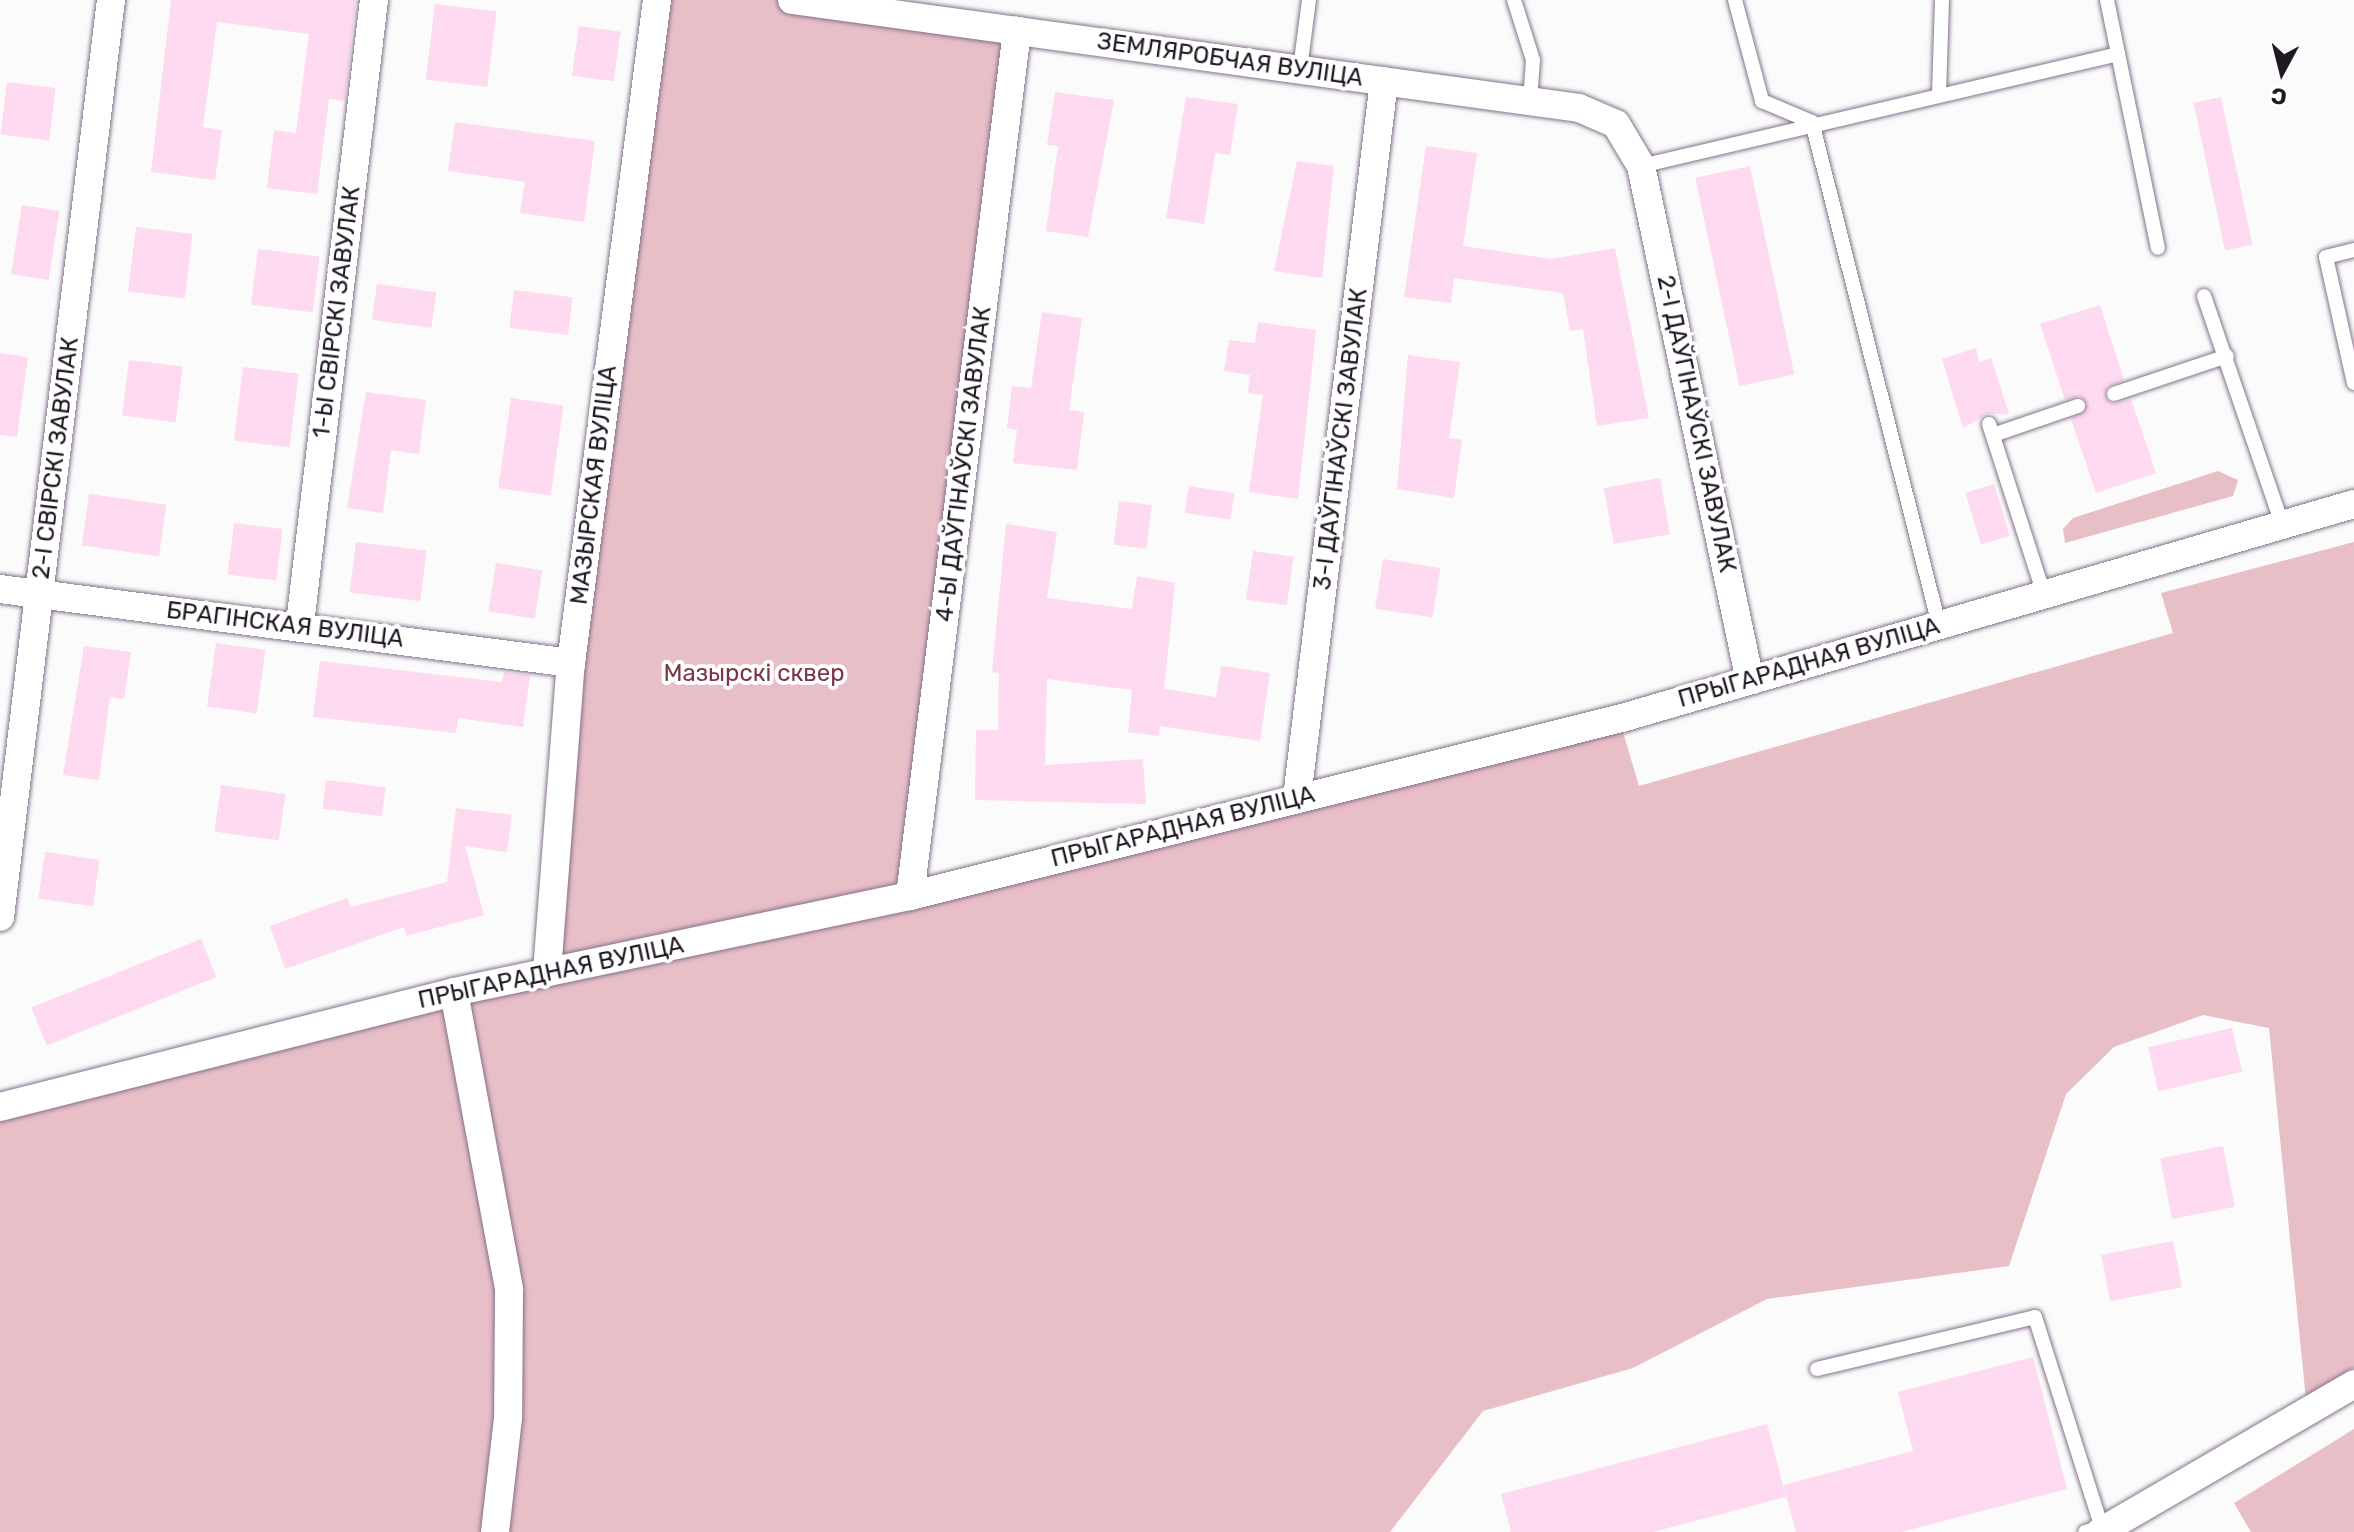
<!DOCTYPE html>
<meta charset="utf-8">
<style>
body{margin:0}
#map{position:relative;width:2354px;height:1532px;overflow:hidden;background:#fbfbfb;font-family:Rubik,sans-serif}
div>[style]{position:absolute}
.green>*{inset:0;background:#e8bec7}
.building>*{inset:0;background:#fddaf0;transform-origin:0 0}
.roads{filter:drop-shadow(0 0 2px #86718c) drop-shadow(0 0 2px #86718c)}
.lane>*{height:14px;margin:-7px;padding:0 7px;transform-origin:7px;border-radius:7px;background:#fff}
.street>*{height:28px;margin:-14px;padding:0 14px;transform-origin:14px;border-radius:14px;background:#fff}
span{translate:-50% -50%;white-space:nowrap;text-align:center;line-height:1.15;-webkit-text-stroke:8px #fff;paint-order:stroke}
.street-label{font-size:24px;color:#201823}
.park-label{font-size:24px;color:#7c364b}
.north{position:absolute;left:2242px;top:32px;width:80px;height:80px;-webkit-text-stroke:6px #fff;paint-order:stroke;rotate:187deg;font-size:22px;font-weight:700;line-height:32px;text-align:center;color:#201823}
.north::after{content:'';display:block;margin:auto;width:28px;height:36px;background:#201823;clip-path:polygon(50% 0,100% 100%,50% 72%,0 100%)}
</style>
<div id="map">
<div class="green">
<div style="clip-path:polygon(657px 0,792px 0,1017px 31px,910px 896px,547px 972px)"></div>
<div style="clip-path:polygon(2218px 471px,2238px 480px,2233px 496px,2065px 543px,2063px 529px,2073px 518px)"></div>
<div style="clip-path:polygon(2354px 542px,2354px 1368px,2306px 1400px,2269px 1028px,2203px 1015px,2114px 1047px,2066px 1094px,2009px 1266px,1767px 1299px,1633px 1368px,1483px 1411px,1390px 1532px,0 1532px,0 1111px,1620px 722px,1639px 786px,2173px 633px,2161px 593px)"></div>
<div style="clip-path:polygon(2354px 1429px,2354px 1532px,2251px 1532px,2234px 1503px)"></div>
</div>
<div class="building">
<div style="clip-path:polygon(171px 0,356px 0,345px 101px,329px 99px,317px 194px,267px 188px,274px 130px,296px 133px,309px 34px,217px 22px,203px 127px,222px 130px,215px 180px,151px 172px)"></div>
<div style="left:435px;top:4px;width:62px;height:76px;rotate:7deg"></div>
<div style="left:579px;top:26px;width:42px;height:50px;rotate:8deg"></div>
<div style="left:7px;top:82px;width:49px;height:53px;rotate:7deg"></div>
<div style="clip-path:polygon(1055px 92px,1114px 100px,1088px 237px,1046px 231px,1058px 146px,1047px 145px)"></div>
<div style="clip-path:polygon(1186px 97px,1238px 104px,1230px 155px,1215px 153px,1204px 224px,1166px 218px)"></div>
<div style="left:2221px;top:97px;width:151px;height:28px;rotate:78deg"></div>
<div style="clip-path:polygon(455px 122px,595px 141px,584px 222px,520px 213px,525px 182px,448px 171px)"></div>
<div style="clip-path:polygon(1426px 146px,1477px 153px,1463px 246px,1552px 259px,1615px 248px,1649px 418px,1597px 426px,1583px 329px,1570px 331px,1563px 293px,1454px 278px,1451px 303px,1404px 297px)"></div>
<div style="clip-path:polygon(1297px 161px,1334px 166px,1322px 278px,1274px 271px)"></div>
<div style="left:1750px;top:166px;width:213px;height:56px;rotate:78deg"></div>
<div style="left:22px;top:205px;width:38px;height:70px;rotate:9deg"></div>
<div style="left:136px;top:227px;width:57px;height:65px;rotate:7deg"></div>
<div style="left:258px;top:249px;width:62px;height:56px;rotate:7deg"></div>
<div style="left:377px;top:284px;width:60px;height:36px;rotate:8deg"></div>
<div style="left:514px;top:290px;width:59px;height:38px;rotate:7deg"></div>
<div style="clip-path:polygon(2100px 305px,2124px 380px,2107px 387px,2105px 398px,2113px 404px,2131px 399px,2156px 473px,2096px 493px,2071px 419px,2088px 404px,2079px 396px,2065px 400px,2040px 324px)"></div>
<div style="clip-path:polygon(1042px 312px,1082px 318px,1069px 410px,1084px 412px,1077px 470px,1013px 463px,1017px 430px,1007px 428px,1012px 386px,1031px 388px)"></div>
<div style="clip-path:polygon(1258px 322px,1316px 330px,1298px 499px,1249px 492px,1263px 395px,1248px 393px,1250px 375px,1224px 371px,1229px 340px,1255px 343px)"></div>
<div style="clip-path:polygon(1976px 348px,1979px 362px,1991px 358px,2009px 414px,1987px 414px,1963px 428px,1942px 359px)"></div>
<div style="clip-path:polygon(0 353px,28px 357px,17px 437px,0 435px)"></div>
<div style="clip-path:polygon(1408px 355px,1460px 362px,1449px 438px,1462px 440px,1454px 498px,1397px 489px)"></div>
<div style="left:129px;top:360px;width:54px;height:56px;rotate:7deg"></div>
<div style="left:243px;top:367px;width:56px;height:74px;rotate:7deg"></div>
<div style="clip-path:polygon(366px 392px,426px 400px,419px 454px,391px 450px,383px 513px,347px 508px)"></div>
<div style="left:511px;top:398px;width:53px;height:91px;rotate:8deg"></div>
<div style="left:1660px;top:478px;width:57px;height:57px;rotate:80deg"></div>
<div style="left:1994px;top:484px;width:54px;height:30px;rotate:73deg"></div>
<div style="left:1189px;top:486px;width:46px;height:27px;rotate:9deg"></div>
<div style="left:89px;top:494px;width:78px;height:52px;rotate:8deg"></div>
<div style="left:1119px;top:501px;width:33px;height:44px;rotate:7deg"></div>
<div style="left:234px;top:523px;width:49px;height:52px;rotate:7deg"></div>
<div style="clip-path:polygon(1006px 524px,1057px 532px,1047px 598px,1132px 609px,1137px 576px,1175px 583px,1164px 689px,1216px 697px,1221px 666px,1270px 673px,1260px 741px,1160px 726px,1159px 736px,1128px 732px,1132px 690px,1047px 679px,1045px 765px,1143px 759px,1146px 804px,975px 800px,976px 730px,998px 730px,999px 673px,992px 672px)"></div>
<div style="left:356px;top:542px;width:71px;height:51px;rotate:7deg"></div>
<div style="left:1253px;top:551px;width:41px;height:49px;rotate:8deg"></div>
<div style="left:1383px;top:559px;width:58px;height:50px;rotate:9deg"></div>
<div style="left:496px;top:563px;width:47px;height:49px;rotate:9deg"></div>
<div style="left:216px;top:643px;width:50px;height:64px;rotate:8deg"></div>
<div style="clip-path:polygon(84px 646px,131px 652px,124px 699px,110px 697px,99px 780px,63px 775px)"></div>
<div style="clip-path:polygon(320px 661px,502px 682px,504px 672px,530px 675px,523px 727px,458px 718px,456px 733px,313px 717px)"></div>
<div style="left:326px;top:780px;width:60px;height:29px;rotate:7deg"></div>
<div style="left:221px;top:785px;width:65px;height:47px;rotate:8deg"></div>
<div style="clip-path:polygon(456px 808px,512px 815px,507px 852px,465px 846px,484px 915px,406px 936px,404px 927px,285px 969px,270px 926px,347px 898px,351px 907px,447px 882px)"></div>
<div style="left:45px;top:852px;width:55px;height:47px;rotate:8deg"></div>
<div style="left:201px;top:939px;width:41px;height:183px;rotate:68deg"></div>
<div style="left:2232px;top:1028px;width:45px;height:86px;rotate:77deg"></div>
<div style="left:2223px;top:1146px;width:62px;height:64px;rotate:79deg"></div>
<div style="left:2173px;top:1241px;width:47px;height:73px;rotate:79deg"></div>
<div style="clip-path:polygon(2033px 1357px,2067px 1489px,1901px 1532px,1796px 1532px,1783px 1485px,1913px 1451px,1898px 1392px)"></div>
<div style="clip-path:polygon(1767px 1424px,1786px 1497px,1653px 1532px,1511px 1532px,1501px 1494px)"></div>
</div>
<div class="roads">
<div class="lane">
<div style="left:1514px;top:0;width:63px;rotate:72.4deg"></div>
<div style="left:1533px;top:60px;width:41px;rotate:94.2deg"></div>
<div style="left:1735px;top:0;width:105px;rotate:75deg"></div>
<div style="left:1762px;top:101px;width:54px;rotate:22.8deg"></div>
<div style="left:2107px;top:0;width:253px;rotate:78.4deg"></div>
<div style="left:1300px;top:69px;width:70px;rotate:-82.6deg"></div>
<div style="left:1939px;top:95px;width:95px;rotate:-88.2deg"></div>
<div style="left:1812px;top:122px;width:519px;rotate:75.83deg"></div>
<div style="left:1641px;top:166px;width:490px;rotate:-13.2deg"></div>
<div style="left:2354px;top:250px;width:29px;rotate:166deg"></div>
<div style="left:2326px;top:257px;width:129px;rotate:77.5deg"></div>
<div style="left:2204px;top:296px;width:241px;rotate:71.1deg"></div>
<div style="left:2114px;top:394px;width:119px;rotate:-18.6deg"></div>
<div style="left:1989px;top:424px;width:179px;rotate:72.1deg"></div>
<div style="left:1993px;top:435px;width:90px;rotate:-18.8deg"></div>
<div style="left:1817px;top:1369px;width:224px;rotate:-13.4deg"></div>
<div style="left:2035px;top:1317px;width:221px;rotate:72.4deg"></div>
<div style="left:2102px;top:1528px;width:17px;rotate:167deg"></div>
</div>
<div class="street">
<div style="left:792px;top:0;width:794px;rotate:7.81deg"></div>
<div style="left:1579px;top:108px;width:40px;rotate:23.4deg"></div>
<div style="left:1616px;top:124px;width:49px;rotate:59.2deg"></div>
<div style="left:1641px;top:166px;width:526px;rotate:78.05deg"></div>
<div style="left:0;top:589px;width:576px;rotate:7.38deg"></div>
<div style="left:300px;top:624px;width:628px;rotate:-83.24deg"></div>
<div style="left:1297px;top:798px;width:722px;rotate:-83.08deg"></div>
<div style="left:910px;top:896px;width:872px;rotate:-82.95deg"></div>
<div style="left:0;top:917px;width:924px;rotate:-83.1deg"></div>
<div style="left:547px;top:972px;width:310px;rotate:-85.6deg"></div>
<div style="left:571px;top:663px;width:669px;rotate:-82.61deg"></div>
<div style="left:454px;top:992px;width:303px;rotate:79.5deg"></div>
<div style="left:509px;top:1290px;width:128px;rotate:90.4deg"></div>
<div style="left:508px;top:1418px;width:115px;rotate:96.5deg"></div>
<div style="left:0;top:1107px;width:468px;rotate:-14.2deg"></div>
<div style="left:454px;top:992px;width:466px;rotate:-11.9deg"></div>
<div style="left:910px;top:896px;width:734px;rotate:-14.04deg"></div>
<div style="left:1622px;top:718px;width:763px;rotate:-16.3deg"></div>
<div style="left:2100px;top:1532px;width:294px;rotate:-30.2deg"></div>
</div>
</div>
<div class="street-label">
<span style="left:1230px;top:60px;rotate:8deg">ЗЕМЛЯРОБЧАЯ ВУЛІЦА</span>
<span style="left:337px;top:312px;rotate:-83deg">1-Ы СВІРСКІ ЗАВУЛАК</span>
<span style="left:1696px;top:424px;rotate:78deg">2-І ДАЎГІНАЎСКІ ЗАВУЛАК</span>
<span style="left:1341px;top:439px;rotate:-83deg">3-І ДАЎГІНАЎСКІ ЗАВУЛАК</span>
<span style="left:56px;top:458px;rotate:-83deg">2-І СВІРСКІ ЗАВУЛАК</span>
<span style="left:964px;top:464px;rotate:-83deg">4-Ы ДАЎГІНАЎСКІ ЗАВУЛАК</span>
<span style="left:594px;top:485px;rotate:-83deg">МАЗЫРСКАЯ ВУЛІЦА</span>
<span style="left:285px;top:625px;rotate:7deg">БРАГІНСКАЯ ВУЛІЦА</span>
<span style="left:1809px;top:663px;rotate:-16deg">ПРЫГАРАДНАЯ ВУЛІЦА</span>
<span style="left:1183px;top:827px;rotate:-14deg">ПРЫГАРАДНАЯ ВУЛІЦА</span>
<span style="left:551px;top:973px;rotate:-12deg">ПРЫГАРАДНАЯ ВУЛІЦА</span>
</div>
<div class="park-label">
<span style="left:754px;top:674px">Мазырскі сквер</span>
</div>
<div class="north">С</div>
</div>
